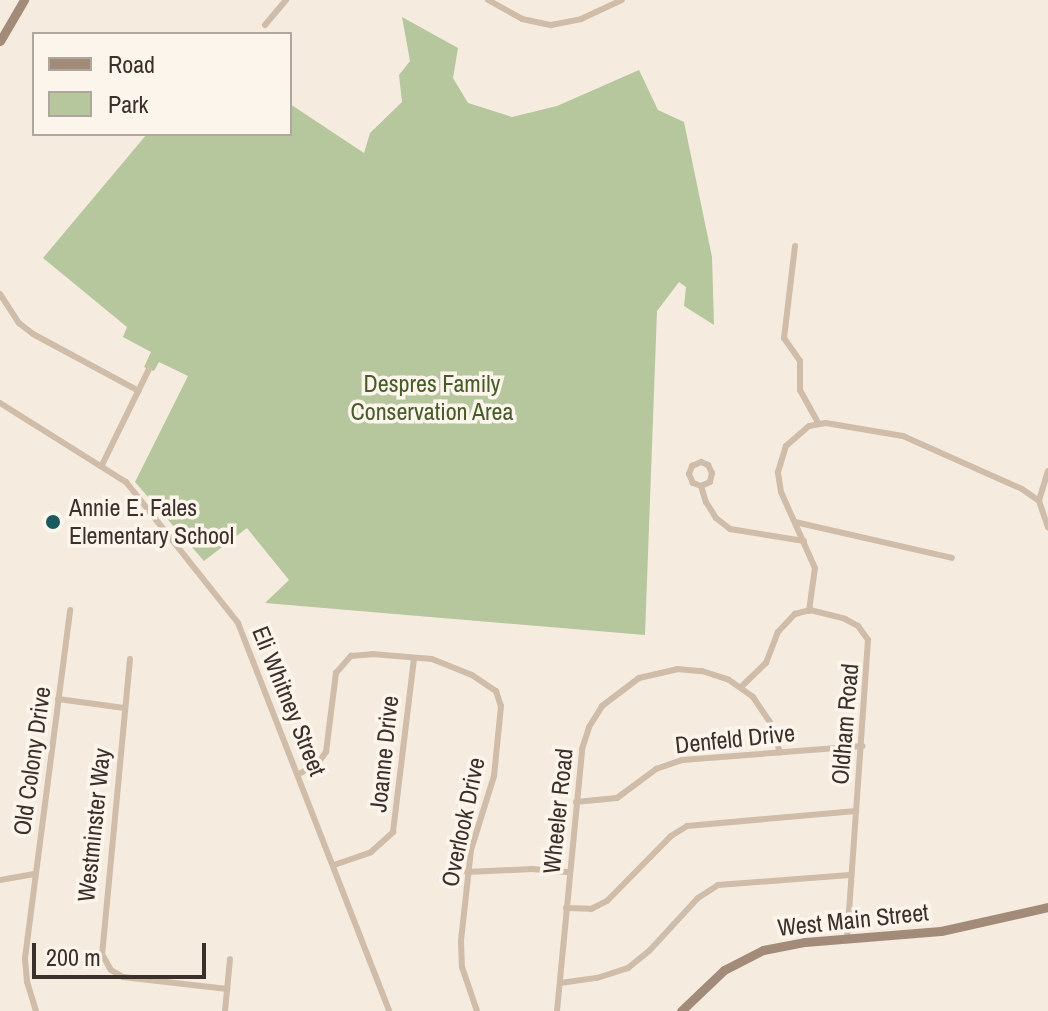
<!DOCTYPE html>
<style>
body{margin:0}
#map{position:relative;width:1048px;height:1011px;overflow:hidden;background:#f5ecdf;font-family:"Archivo Narrow",sans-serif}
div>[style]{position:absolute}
.green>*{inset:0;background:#b6c69d}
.street>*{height:6px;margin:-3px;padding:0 3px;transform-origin:3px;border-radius:3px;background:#cfbca9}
.secondary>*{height:9px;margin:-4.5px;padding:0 4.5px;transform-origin:4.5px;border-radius:4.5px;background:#a38b7a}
.dots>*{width:22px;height:22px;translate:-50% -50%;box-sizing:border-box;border:4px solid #fcf5ec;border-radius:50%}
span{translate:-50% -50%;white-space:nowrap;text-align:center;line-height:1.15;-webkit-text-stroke:7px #fcf5ec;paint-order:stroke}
.park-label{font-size:24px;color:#485c2b}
.poi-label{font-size:24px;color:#3b302a}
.left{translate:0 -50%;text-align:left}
.street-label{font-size:24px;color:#3b302a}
.legend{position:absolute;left:32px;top:32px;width:260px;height:104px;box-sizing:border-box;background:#fcf5ec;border:2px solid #afa69e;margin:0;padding:10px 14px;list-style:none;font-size:24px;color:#3b302a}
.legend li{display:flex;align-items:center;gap:16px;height:40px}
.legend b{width:40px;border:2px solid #afa69e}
.scale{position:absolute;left:32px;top:943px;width:174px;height:36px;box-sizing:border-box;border:4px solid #3b302a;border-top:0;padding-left:10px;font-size:24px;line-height:28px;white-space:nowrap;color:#3b302a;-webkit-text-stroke:6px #fcf5ec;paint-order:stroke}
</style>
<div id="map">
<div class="green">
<div style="clip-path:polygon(402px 17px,458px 48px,453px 78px,468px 103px,512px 117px,557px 106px,639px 70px,658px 110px,684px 122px,712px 257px,714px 325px,684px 306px,686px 287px,679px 282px,657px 311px,645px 635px,265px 603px,289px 580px,247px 528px,204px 561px,135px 482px,188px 376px,159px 362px,154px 371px,144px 367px,151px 352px,123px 337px,127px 327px,43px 258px,147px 134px,290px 134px,290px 104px,364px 153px,370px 133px,402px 102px,399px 75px,410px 61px)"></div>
</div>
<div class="street">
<div style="left:488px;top:0;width:39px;rotate:29deg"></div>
<div style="left:522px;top:19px;width:30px;rotate:12deg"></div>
<div style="left:551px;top:25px;width:31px;rotate:-11deg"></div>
<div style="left:581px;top:19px;width:45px;rotate:-24.9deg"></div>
<div style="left:265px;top:25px;width:33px;rotate:-50deg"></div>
<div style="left:795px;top:246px;width:93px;rotate:96.8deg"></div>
<div style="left:784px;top:338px;width:28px;rotate:55deg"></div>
<div style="left:800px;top:361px;width:29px;rotate:90deg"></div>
<div style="left:800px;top:390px;width:38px;rotate:61deg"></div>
<div style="left:0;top:294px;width:35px;rotate:57deg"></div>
<div style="left:19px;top:323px;width:18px;rotate:38deg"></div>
<div style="left:33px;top:334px;width:120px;rotate:28.3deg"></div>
<div style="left:0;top:403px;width:149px;rotate:32.1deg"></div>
<div style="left:126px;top:482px;width:180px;rotate:51.5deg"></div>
<div style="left:238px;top:623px;width:416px;rotate:68.7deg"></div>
<div style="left:102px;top:465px;width:107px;rotate:-63.9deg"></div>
<div style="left:1048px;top:471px;width:31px;rotate:107deg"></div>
<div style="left:1039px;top:501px;width:28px;rotate:71deg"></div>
<div style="left:701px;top:486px;width:9px;rotate:-159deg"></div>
<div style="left:693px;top:483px;width:10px;rotate:-114deg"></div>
<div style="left:689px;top:474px;width:9px;rotate:-69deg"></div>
<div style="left:692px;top:466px;width:10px;rotate:-24deg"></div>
<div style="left:701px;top:462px;width:8px;rotate:23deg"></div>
<div style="left:708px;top:465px;width:9px;rotate:63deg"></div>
<div style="left:712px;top:473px;width:9px;rotate:103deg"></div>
<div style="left:710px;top:482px;width:10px;rotate:156deg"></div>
<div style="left:701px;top:486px;width:17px;rotate:73deg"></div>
<div style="left:706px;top:502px;width:19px;rotate:58deg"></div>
<div style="left:716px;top:518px;width:18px;rotate:38deg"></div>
<div style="left:730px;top:529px;width:75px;rotate:9.2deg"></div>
<div style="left:795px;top:522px;width:161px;rotate:12.9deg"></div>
<div style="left:809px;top:611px;width:43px;rotate:-82.1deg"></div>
<div style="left:815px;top:568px;width:83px;rotate:-114.1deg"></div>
<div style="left:781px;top:492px;width:20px;rotate:-99deg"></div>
<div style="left:778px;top:472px;width:27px;rotate:-73deg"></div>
<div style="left:786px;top:446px;width:30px;rotate:-41deg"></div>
<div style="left:809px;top:426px;width:17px;rotate:-10deg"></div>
<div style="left:826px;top:423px;width:78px;rotate:9.6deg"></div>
<div style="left:903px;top:436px;width:130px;rotate:24deg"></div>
<div style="left:1022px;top:489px;width:21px;rotate:35deg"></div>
<div style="left:130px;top:659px;width:296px;rotate:95.4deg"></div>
<div style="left:102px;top:954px;width:18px;rotate:61deg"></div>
<div style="left:111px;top:970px;width:14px;rotate:30deg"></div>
<div style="left:123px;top:977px;width:105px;rotate:6.6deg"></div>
<div style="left:741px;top:687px;width:35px;rotate:-44deg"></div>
<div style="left:766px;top:663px;width:33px;rotate:-69deg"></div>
<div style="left:778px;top:632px;width:25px;rotate:-47deg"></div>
<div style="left:795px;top:614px;width:16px;rotate:-15deg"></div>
<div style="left:810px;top:610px;width:36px;rotate:14deg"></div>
<div style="left:845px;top:619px;width:15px;rotate:28deg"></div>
<div style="left:858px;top:626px;width:17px;rotate:54deg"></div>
<div style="left:868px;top:640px;width:301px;rotate:94deg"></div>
<div style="left:58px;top:699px;width:67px;rotate:7.8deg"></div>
<div style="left:299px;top:774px;width:22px;rotate:-30deg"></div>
<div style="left:318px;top:763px;width:14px;rotate:-54deg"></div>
<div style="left:326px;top:752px;width:80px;rotate:-82.8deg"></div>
<div style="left:336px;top:673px;width:23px;rotate:-49deg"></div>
<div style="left:351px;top:656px;width:21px;rotate:-5deg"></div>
<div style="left:372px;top:654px;width:60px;rotate:4.8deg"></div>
<div style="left:432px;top:659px;width:43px;rotate:21.8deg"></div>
<div style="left:472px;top:675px;width:29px;rotate:34deg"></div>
<div style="left:496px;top:691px;width:16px;rotate:72deg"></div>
<div style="left:501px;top:706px;width:70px;rotate:95.7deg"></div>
<div style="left:494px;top:776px;width:77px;rotate:107.3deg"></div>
<div style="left:471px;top:850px;width:92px;rotate:96.3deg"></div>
<div style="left:461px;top:941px;width:26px;rotate:88deg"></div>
<div style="left:462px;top:967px;width:46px;rotate:71.2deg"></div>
<div style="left:576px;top:802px;width:41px;rotate:-5.6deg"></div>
<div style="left:617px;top:798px;width:49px;rotate:-36.6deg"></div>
<div style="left:656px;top:769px;width:28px;rotate:-19deg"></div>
<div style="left:682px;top:760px;width:181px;rotate:-4.4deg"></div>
<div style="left:334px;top:865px;width:39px;rotate:-19deg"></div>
<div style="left:371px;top:852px;width:30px;rotate:-42deg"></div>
<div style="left:393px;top:832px;width:175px;rotate:-83.1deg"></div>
<div style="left:467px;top:872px;width:65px;rotate:-2.6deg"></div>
<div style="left:532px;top:869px;width:37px;rotate:5deg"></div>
<div style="left:0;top:880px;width:36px;rotate:-10deg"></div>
<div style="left:566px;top:908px;width:25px;rotate:2deg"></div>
<div style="left:591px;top:909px;width:18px;rotate:-27deg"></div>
<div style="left:607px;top:901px;width:91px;rotate:-45.4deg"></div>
<div style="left:671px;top:836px;width:19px;rotate:-32deg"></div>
<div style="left:687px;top:826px;width:170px;rotate:-5.1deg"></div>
<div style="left:560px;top:983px;width:37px;rotate:-8deg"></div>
<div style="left:597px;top:978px;width:33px;rotate:-18deg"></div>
<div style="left:628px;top:968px;width:28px;rotate:-39deg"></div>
<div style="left:650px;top:950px;width:71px;rotate:-47.3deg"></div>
<div style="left:698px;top:898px;width:24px;rotate:-33deg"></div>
<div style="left:718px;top:885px;width:132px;rotate:-4.3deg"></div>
<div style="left:36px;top:1011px;width:30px;rotate:-107deg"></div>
<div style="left:27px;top:982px;width:24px;rotate:-95deg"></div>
<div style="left:25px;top:958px;width:351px;rotate:-82.6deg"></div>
<div style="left:225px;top:1011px;width:52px;rotate:-84.5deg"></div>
<div style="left:557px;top:1011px;width:263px;rotate:-84.5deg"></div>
<div style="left:582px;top:749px;width:23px;rotate:-72deg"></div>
<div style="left:589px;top:727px;width:25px;rotate:-58deg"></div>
<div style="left:602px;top:706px;width:46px;rotate:-37.1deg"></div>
<div style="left:639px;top:678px;width:39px;rotate:-13deg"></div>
<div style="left:677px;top:669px;width:25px;rotate:5deg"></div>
<div style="left:702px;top:671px;width:28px;rotate:18deg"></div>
<div style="left:729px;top:680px;width:29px;rotate:35deg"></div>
<div style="left:753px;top:697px;width:30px;rotate:56deg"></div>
<div style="left:770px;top:722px;width:32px;rotate:72deg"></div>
</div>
<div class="secondary">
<div style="left:0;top:41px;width:48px;rotate:-59.7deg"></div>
<div style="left:681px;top:1011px;width:59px;rotate:-43.6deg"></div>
<div style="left:724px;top:970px;width:44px;rotate:-27.1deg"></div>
<div style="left:763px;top:950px;width:43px;rotate:-10.8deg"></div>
<div style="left:805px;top:942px;width:136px;rotate:-4.6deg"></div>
<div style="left:941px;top:931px;width:110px;rotate:-12.6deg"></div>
</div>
<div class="dots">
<div style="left:53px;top:522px;background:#1b5961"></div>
</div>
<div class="park-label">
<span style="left:432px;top:398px">Despres Family<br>Conservation Area</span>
</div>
<div class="poi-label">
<span class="left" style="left:69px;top:522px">Annie E. Fales<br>Elementary School</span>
</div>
<div class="street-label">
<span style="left:289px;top:701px;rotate:68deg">Eli Whitney Street</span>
<span style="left:845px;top:724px;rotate:-85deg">Oldham Road</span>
<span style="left:735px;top:739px;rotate:-6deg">Denfeld Drive</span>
<span style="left:384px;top:754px;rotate:-84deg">Joanne Drive</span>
<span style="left:32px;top:761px;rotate:-82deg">Old Colony Drive</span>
<span style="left:558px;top:811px;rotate:-84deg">Wheeler Road</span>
<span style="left:463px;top:822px;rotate:-78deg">Overlook Drive</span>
<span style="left:94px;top:825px;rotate:-84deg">Westminster Way</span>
<span style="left:853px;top:920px;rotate:-6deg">West Main Street</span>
</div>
<ul class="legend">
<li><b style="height:10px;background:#a38b7a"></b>Road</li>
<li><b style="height:22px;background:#b6c69d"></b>Park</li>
</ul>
<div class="scale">200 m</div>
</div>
